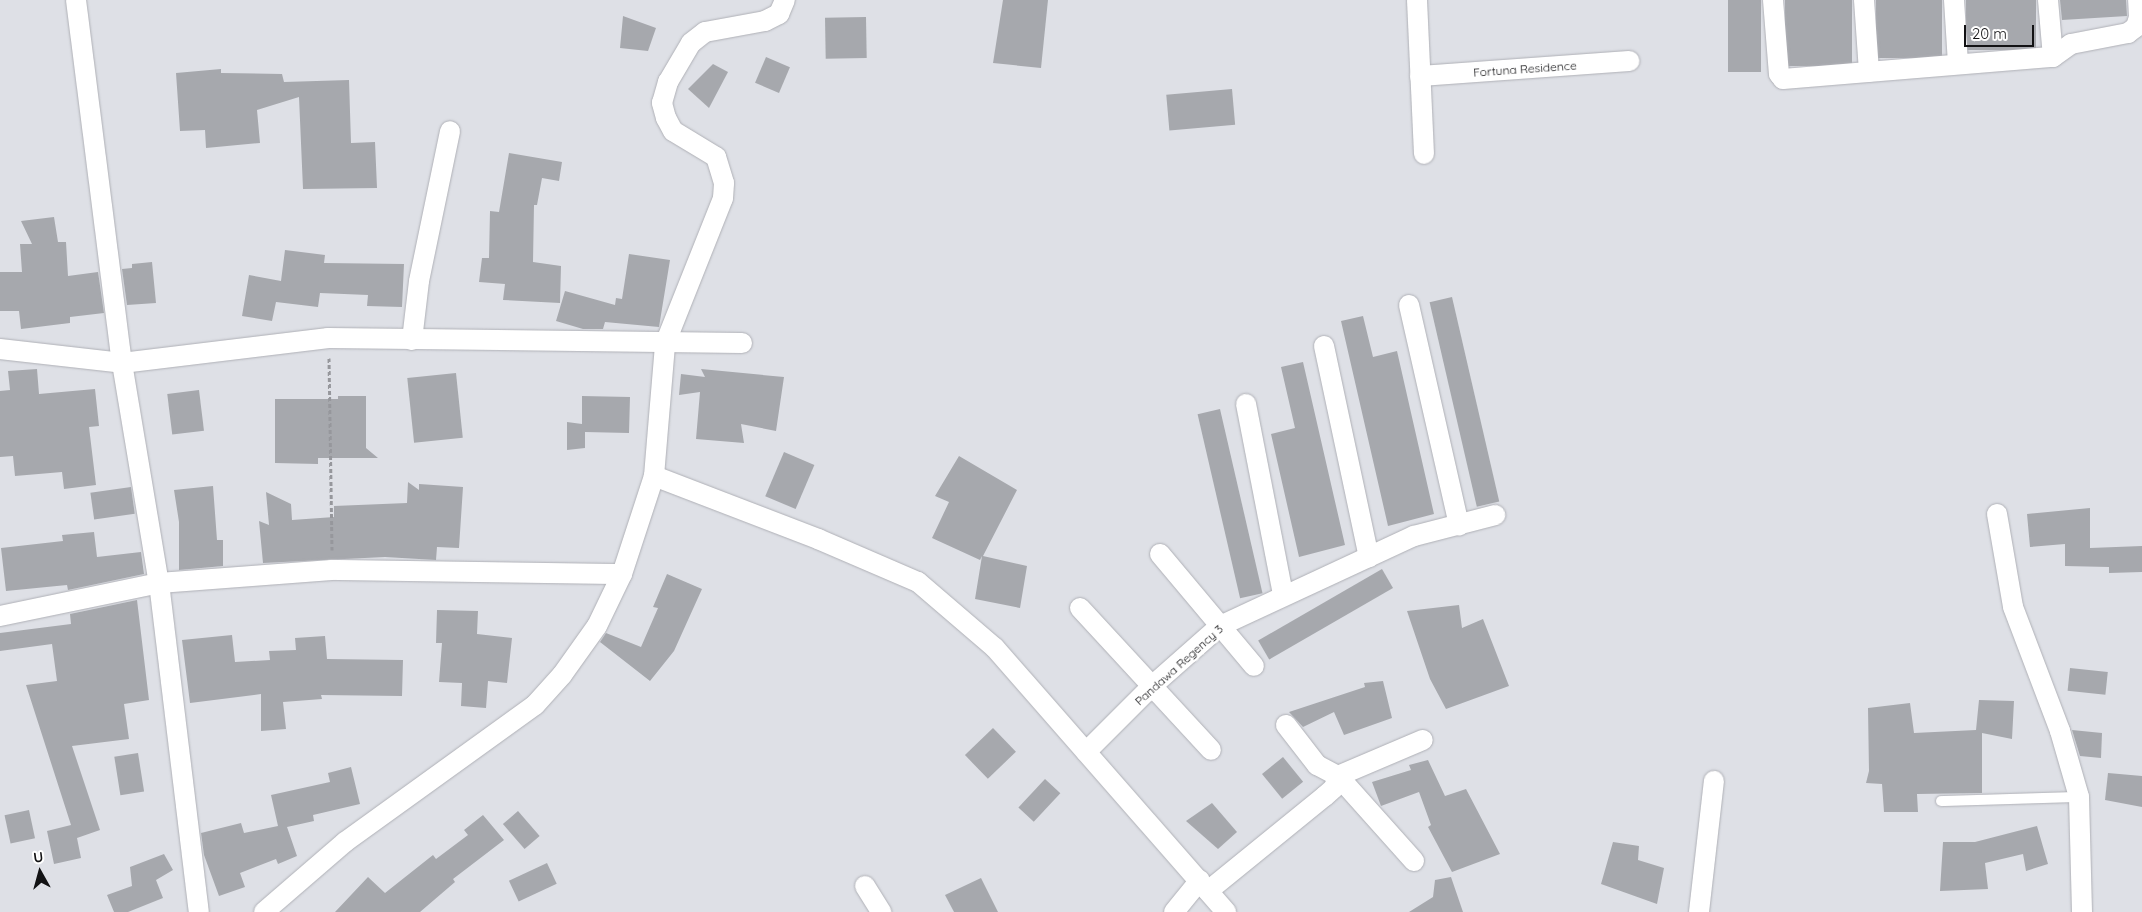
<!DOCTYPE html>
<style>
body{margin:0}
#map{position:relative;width:2142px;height:912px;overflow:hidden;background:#dee0e6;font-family:Quicksand,sans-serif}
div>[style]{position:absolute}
.building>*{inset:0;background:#a6a8ad;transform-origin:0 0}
.path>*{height:3px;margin-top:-1.5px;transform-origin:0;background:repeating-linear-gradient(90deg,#96979c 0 4px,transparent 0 6.5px)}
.roads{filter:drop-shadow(0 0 1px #afb0b6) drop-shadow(0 0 1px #afb0b6)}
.service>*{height:10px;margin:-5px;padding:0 5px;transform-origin:5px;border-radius:5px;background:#fff}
.minor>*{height:20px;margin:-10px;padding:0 10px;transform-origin:10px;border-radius:10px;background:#fff}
span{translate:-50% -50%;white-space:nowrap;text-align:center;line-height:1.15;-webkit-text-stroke:5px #fff;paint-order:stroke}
.street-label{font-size:12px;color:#121214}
.north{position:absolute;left:15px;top:847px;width:50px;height:50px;-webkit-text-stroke:4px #fff;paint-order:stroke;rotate:353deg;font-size:14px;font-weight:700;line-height:20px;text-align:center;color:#121214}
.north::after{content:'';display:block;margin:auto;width:18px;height:22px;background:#121214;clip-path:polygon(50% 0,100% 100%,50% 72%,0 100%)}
.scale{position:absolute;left:1964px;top:25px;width:70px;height:22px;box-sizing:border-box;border:2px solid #121214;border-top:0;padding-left:6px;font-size:15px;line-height:18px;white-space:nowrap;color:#121214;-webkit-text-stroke:4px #fff;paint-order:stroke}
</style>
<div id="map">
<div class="building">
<div style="clip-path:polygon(1003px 0,1048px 0,1041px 68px,993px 63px)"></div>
<div style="left:1728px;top:0;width:33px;height:72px"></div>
<div style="left:1785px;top:0;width:67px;height:66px"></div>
<div style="left:1876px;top:0;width:66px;height:58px"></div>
<div style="left:1966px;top:0;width:70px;height:50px"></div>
<div style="clip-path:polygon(2060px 0,2126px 0,2127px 16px,2062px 20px)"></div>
<div style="clip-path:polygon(623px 16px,656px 28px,648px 51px,620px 48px)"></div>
<div style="left:866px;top:17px;width:41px;height:41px;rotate:89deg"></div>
<div style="left:766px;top:57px;width:26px;height:28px;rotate:23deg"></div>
<div style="clip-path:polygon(713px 64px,728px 72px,709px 108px,688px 89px)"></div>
<div style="clip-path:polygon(221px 69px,221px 73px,282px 74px,284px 82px,349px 80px,351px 143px,375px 142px,377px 188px,303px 189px,299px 97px,257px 110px,260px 143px,206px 148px,205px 130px,180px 131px,176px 73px)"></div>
<div style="left:1232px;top:89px;width:36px;height:66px;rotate:85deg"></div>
<div style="clip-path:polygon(509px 153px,562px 162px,559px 181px,542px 178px,537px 205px,534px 205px,533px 262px,561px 266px,560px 303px,503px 300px,505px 284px,479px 282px,482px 258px,489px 258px,490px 211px,499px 212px)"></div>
<div style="clip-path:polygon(54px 217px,58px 242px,66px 242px,68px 276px,98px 272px,104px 313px,70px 317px,70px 323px,21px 329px,19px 311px,0 311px,0 272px,22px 272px,20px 244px,32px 244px,21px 221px)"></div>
<div style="clip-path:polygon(285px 250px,325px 255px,324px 263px,404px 264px,402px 307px,367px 306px,368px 295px,320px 293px,318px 307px,276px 302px,272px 321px,242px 316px,249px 275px,281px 281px)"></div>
<div style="clip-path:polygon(629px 254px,670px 260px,659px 327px,605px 322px,603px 329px,583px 329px,556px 321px,565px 291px,615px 305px,616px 298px,622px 299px)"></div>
<div style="clip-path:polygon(152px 262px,156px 303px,127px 305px,122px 269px,132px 268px,132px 264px)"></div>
<div style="left:1452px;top:297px;width:210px;height:23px;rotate:77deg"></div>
<div style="clip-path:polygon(1363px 316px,1373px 357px,1397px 351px,1434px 514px,1388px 526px,1341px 321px)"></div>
<div style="clip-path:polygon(1303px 362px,1345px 545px,1299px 557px,1271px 434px,1295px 428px,1281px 367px)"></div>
<div style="clip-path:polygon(37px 369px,39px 394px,95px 389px,99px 426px,89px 427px,96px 485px,64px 489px,62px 472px,15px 476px,13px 456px,0 457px,0 391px,10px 390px,8px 371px)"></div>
<div style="clip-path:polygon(701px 369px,784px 377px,776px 431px,741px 424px,744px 443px,696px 439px,700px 392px,679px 395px,681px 374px,705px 377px)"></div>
<div style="left:456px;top:373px;width:65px;height:49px;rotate:84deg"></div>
<div style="left:199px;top:390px;width:41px;height:32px;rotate:83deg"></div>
<div style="clip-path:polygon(338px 396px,366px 396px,366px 448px,378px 458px,318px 458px,318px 464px,275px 463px,275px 399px,338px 399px)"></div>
<div style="clip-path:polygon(582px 396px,630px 397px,629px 433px,585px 432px,585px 448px,567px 450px,567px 422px,582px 424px)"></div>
<div style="left:1220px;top:409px;width:189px;height:23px;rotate:77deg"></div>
<div style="left:784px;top:452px;width:33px;height:48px;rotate:23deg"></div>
<div style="clip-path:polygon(959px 456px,1017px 490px,983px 556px,1027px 566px,1020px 608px,975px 599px,982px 556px,980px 560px,932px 538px,949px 502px,935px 496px)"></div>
<div style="clip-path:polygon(408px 482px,419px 490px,419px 484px,463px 487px,459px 548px,437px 547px,436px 560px,385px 557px,263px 563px,259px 521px,269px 525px,266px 492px,291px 504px,292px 520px,334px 517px,334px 506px,407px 503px)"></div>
<div style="clip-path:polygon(213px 486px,217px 540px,223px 540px,223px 566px,179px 570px,179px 522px,174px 490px)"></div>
<div style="left:131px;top:487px;width:27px;height:41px;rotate:82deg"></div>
<div style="clip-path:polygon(2090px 508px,2090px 548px,2142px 546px,2142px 572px,2109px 573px,2109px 567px,2065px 566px,2065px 544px,2030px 547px,2027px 514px)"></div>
<div style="clip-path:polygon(94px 532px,97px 557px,141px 552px,144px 574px,68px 590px,67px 585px,6px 591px,1px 548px,63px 541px,62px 535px)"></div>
<div style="left:1382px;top:569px;width:22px;height:143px;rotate:60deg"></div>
<div style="clip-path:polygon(667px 574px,702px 589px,674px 651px,650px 681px,600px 642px,606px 633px,641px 647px,658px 608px,653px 607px)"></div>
<div style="clip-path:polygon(137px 600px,149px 700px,124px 704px,129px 739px,72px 746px,100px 830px,77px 838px,81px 858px,54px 864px,47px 831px,71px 825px,26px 685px,57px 681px,52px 644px,0 651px,0 633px,71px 624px,70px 614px)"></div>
<div style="clip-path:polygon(1459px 605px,1462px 628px,1483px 619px,1509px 686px,1446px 709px,1430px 679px,1407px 611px)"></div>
<div style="clip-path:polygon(437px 610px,478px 611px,477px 634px,512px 638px,507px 683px,488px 681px,486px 708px,461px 706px,462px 683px,439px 682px,442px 643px,436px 643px)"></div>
<div style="clip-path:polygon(232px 635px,235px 662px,270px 660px,269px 651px,296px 650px,295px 638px,325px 636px,327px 659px,403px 660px,402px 696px,321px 695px,322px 699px,283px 702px,286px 729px,261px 731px,261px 694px,190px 703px,182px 640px)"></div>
<div style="left:2070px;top:668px;width:38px;height:23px;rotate:6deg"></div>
<div style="clip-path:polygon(1383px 681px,1392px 718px,1344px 735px,1334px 712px,1303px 727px,1289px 712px,1365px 687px,1364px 683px)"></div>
<div style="clip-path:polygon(1979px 700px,2014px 701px,2012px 739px,1982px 733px,1982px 793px,1917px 794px,1918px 812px,1884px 812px,1882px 784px,1866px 783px,1869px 771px,1868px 708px,1910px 703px,1914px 733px,1976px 730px)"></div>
<div style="left:993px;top:728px;width:33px;height:39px;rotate:46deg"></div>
<div style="clip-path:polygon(2072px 730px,2102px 733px,2101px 758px,2080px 756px)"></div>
<div style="left:138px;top:753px;width:39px;height:24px;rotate:81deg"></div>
<div style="left:1283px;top:757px;width:32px;height:27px;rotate:51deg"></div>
<div style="clip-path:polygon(1428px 760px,1445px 796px,1466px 789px,1500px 854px,1452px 872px,1428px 827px,1431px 825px,1419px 792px,1381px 806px,1372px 782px,1411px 770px,1409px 765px)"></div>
<div style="clip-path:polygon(351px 767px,360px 804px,313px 815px,314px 821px,287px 827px,297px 856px,278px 864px,276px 859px,240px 873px,245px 887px,219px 896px,204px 855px,201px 833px,241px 823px,244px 833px,278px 826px,271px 795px,330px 782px,328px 773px)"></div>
<div style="clip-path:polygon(2108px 773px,2142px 776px,2142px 807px,2105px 800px)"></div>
<div style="left:1045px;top:779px;width:21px;height:39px;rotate:43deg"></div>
<div style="clip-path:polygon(1212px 803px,1237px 832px,1218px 849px,1186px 821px)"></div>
<div style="left:29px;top:810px;width:29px;height:25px;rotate:78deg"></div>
<div style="left:518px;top:811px;width:33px;height:20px;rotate:49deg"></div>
<div style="clip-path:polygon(483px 815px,504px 840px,453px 879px,455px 882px,420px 912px,335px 912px,368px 877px,385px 893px,433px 855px,436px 859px,468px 835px,464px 830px)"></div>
<div style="clip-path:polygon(2037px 826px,2048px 864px,2026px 871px,2023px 854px,1985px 863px,1988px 889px,1940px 891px,1943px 842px,1975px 842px)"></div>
<div style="clip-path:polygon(1613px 842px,1639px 846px,1638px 860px,1664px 868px,1657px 904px,1601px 884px)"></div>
<div style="clip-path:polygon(164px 854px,173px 870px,156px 880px,163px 898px,128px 912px,114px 912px,107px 895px,132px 886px,130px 867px)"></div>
<div style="left:547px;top:863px;width:23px;height:42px;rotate:65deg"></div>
<div style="clip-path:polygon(1451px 877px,1463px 912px,1409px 912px,1433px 897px,1435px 880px)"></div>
<div style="clip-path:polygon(981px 878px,998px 912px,954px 912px,945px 895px)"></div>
</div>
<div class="path">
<div style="left:329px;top:358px;width:192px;rotate:89.1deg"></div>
</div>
<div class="roads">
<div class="service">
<div style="left:1941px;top:801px;width:138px;rotate:-1.7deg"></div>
</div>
<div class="minor">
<div style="left:76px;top:0;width:366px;rotate:82.8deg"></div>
<div style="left:122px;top:363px;width:223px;rotate:80.5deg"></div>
<div style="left:159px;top:583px;width:331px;rotate:83.1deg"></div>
<div style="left:1417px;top:0;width:154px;rotate:87.4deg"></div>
<div style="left:1773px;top:0;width:74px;rotate:85.4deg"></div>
<div style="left:1779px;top:74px;width:6px;rotate:51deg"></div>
<div style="left:1783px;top:79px;width:271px;rotate:-4.7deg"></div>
<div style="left:2053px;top:57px;width:22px;rotate:-36deg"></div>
<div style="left:2071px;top:44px;width:58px;rotate:-10.9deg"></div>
<div style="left:2128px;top:33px;width:10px;rotate:-37deg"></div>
<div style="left:2136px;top:27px;width:10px;rotate:-73deg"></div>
<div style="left:2139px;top:17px;width:17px;rotate:-93deg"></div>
<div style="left:1864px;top:0;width:72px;rotate:86deg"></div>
<div style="left:1954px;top:0;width:64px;rotate:86.4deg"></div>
<div style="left:2048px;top:0;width:57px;rotate:85deg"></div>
<div style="left:1420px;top:76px;width:210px;rotate:-4.1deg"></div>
<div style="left:1409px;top:305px;width:226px;rotate:77.2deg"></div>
<div style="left:412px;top:340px;width:59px;rotate:-83.2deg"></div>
<div style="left:419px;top:281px;width:153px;rotate:-78.3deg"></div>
<div style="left:1324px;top:346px;width:216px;rotate:78deg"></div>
<div style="left:0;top:349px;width:123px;rotate:6.5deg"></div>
<div style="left:122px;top:363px;width:208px;rotate:-6.9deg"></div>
<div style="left:328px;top:338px;width:414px;rotate:0.7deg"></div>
<div style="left:1246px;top:404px;width:194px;rotate:79deg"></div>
<div style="left:654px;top:476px;width:176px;rotate:21deg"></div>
<div style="left:818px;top:539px;width:109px;rotate:23.3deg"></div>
<div style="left:918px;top:582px;width:101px;rotate:40.6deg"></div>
<div style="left:995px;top:648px;width:351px;rotate:48.8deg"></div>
<div style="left:1997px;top:514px;width:94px;rotate:80.2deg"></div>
<div style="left:2013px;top:607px;width:133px;rotate:69.2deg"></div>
<div style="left:2060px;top:731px;width:69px;rotate:73.9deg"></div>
<div style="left:2079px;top:797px;width:115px;rotate:88.5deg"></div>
<div style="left:1160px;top:554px;width:146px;rotate:50deg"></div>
<div style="left:1080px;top:608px;width:193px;rotate:47.3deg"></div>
<div style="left:0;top:616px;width:162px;rotate:-11.7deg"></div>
<div style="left:159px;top:583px;width:173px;rotate:-4.3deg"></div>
<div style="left:332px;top:570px;width:290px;rotate:0.8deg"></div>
<div style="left:1286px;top:725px;width:51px;rotate:52.2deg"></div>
<div style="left:1317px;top:765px;width:24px;rotate:28deg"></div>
<div style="left:1338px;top:776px;width:92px;rotate:-23deg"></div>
<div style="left:1086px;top:752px;width:93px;rotate:-45deg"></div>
<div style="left:1152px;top:686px;width:91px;rotate:-41.4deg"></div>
<div style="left:1220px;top:626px;width:214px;rotate:-24.9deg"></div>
<div style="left:1414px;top:536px;width:84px;rotate:-14.5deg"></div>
<div style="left:865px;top:886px;width:31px;rotate:58deg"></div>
<div style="left:1208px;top:891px;width:151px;rotate:-39.1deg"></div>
<div style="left:1325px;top:796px;width:12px;rotate:-42deg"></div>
<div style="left:1334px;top:788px;width:13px;rotate:-72deg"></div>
<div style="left:1338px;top:776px;width:114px;rotate:48.2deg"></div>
<div style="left:264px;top:912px;width:107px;rotate:-40.8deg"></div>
<div style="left:345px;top:842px;width:234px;rotate:-35.8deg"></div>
<div style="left:535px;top:705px;width:40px;rotate:-48deg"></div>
<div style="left:562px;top:675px;width:60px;rotate:-54.5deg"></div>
<div style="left:597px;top:626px;width:58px;rotate:-64.3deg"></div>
<div style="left:622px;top:574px;width:103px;rotate:-71.9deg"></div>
<div style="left:654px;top:476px;width:132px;rotate:-85.2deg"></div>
<div style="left:665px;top:344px;width:157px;rotate:-68.3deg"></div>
<div style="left:723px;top:198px;width:15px;rotate:-86deg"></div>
<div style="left:724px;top:183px;width:27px;rotate:-107deg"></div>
<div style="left:716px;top:157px;width:50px;rotate:-148.8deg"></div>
<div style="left:673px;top:131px;width:15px;rotate:-118deg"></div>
<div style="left:666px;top:118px;width:16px;rotate:-105deg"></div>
<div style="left:662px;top:103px;width:22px;rotate:-74deg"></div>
<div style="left:668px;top:82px;width:45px;rotate:-59.5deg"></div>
<div style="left:691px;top:43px;width:18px;rotate:-38deg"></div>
<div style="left:705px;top:32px;width:61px;rotate:-10.4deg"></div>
<div style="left:765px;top:21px;width:16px;rotate:-27deg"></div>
<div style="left:779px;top:14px;width:15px;rotate:-67deg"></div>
<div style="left:1174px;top:912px;width:41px;rotate:-50.9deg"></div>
<div style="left:1699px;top:912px;width:132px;rotate:-83.5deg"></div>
</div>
</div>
<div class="street-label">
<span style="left:1525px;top:69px;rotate:-4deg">Fortuna Residence</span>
<span style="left:1179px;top:665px;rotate:-42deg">Pandawa Regency 3</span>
</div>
<div class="north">U</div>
<div class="scale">20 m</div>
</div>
